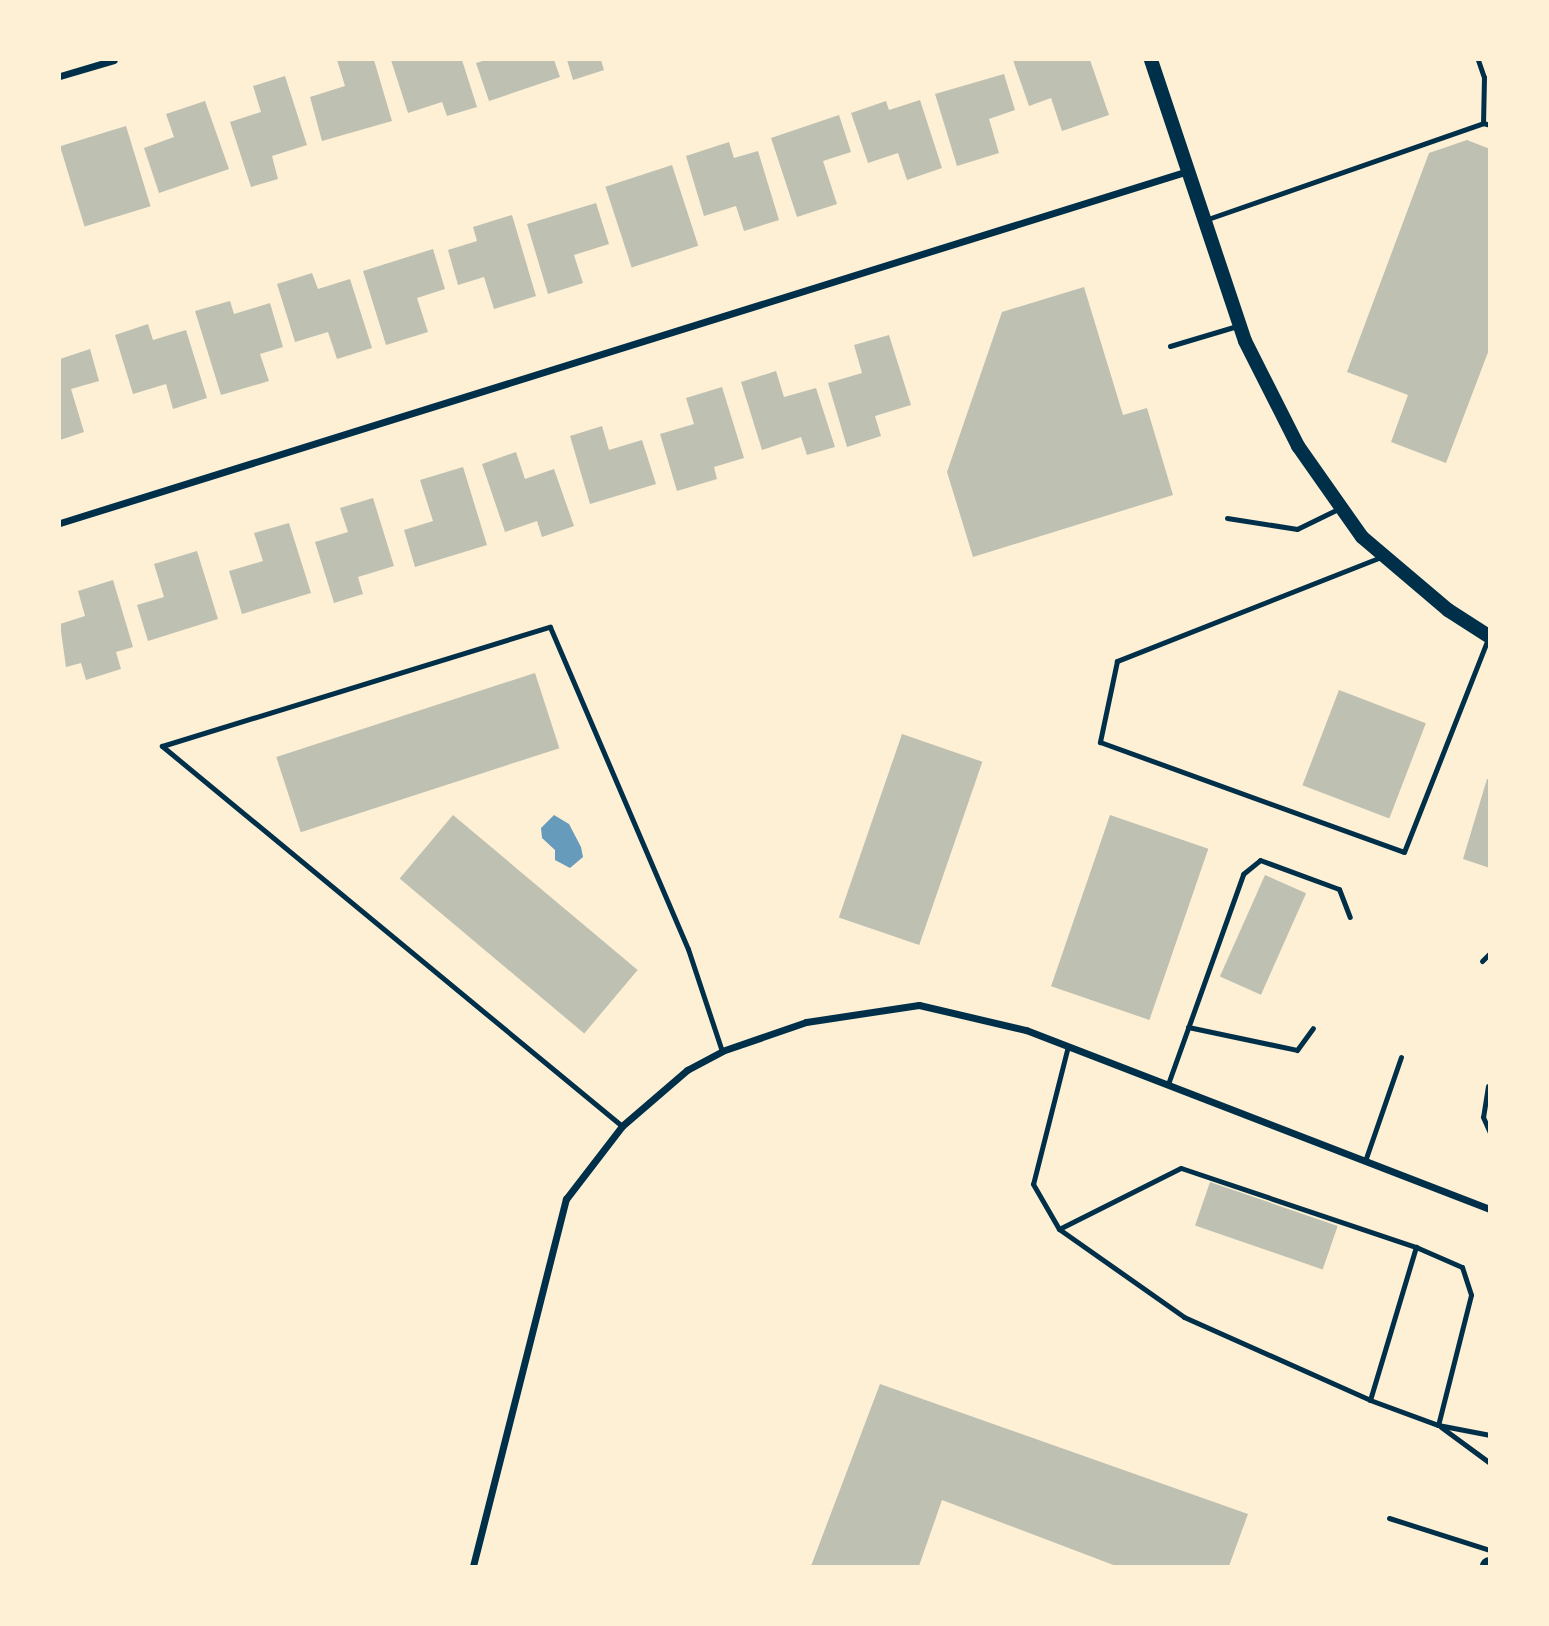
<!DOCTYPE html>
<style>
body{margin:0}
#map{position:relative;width:1549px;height:1626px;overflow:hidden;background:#fdf0d5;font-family:"Noto Serif",serif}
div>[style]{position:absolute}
.water>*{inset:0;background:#669bbc}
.building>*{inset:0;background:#bec0b2;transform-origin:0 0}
.service>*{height:5px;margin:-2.5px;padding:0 2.5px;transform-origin:2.5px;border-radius:2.5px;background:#003049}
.minor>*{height:7px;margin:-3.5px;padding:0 3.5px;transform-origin:3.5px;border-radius:3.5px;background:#003049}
.secondary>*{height:14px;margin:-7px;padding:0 7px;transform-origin:7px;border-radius:7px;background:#003049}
.primary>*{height:18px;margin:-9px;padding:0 9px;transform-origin:9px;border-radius:9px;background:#003049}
span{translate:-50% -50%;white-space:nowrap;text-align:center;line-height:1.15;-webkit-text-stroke:5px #fdf0d5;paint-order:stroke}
.frame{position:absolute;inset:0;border:61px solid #fdf0d5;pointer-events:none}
</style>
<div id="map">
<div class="water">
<div style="clip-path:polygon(554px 815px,569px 824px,581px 847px,583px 857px,570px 868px,555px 860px,555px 850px,542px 838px,541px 828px)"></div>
</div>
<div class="building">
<div style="clip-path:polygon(337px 60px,374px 60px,392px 121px,322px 141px,310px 97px,345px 86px)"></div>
<div style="clip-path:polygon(391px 60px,462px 60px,477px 107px,447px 116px,442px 102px,408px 113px)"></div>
<div style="clip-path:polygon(486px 60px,554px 60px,560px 77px,489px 101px,476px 63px)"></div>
<div style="clip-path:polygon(567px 60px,601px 60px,604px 70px,573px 80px)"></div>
<div style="clip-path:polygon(1013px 60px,1090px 60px,1109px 115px,1062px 131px,1051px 98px,1029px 106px)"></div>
<div style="clip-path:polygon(1004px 74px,1015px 110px,989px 119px,999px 153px,957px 166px,935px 94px)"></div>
<div style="clip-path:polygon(285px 76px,307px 145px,272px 156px,278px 179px,251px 187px,230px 122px,261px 112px,253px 86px)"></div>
<div style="clip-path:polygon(920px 100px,942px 168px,907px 180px,898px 153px,868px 163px,851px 113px,886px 101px,889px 110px)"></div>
<div style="clip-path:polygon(205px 101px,229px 169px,159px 193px,144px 148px,174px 137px,166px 114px)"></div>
<div style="clip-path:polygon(839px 115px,851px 152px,823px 161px,837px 204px,797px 217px,771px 138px)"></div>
<div style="left:126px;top:126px;width:84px;height:69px;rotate:73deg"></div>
<div style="clip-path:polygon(1467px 140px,1490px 149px,1490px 347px,1446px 463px,1391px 442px,1408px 395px,1347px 372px,1429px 153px)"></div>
<div style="clip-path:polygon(729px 142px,734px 158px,758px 151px,779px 220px,744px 231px,736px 206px,704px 216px,686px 156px)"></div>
<div style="left:672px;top:165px;width:85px;height:70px;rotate:72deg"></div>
<div style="clip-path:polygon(596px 203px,609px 244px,574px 255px,583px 283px,548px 294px,527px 224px)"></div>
<div style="clip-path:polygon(512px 215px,536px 296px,494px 309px,484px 277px,458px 285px,448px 250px,477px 241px,473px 227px)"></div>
<div style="clip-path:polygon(433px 249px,445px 289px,417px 298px,428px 332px,386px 345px,363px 271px)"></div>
<div style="clip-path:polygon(312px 273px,318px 289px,350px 279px,372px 348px,337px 359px,328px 332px,295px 342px,277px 284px)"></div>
<div style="clip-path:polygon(1084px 287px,1123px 415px,1147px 408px,1173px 495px,973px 557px,947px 472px,1002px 312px)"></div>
<div style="clip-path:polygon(230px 301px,234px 314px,270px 303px,283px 347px,260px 354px,269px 381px,221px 395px,195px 311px)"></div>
<div style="clip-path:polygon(148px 324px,153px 340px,186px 330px,207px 398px,173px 409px,166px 384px,133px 394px,115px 335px)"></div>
<div style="clip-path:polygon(889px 335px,911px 405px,875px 416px,881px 436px,847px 447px,828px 383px,862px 373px,854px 345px)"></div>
<div style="clip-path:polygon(90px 349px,99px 381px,71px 389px,84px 432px,60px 440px,60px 359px)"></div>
<div style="clip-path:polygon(776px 371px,784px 397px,816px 388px,835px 447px,807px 455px,801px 437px,762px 450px,741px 382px)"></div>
<div style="clip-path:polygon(722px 387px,744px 458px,714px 467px,717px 479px,677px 491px,660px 434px,694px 424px,686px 398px)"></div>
<div style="clip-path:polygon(602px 426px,609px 450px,642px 440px,656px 484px,590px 504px,570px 436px)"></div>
<div style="clip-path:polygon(516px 452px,525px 479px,554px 469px,574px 526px,542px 537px,537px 521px,505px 532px,482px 464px)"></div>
<div style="clip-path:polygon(463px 467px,487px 545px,415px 567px,404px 530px,433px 521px,420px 480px)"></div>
<div style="clip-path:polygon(373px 498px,394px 566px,358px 577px,363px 594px,334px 603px,315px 542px,348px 532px,340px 508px)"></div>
<div style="clip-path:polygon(289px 523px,311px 593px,242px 614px,229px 571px,263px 561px,254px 533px)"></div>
<div style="clip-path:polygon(197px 551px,218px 619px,148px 641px,137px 605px,164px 597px,154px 564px)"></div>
<div style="clip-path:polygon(113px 580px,133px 647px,116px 652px,121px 669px,86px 680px,81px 663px,66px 667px,60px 624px,85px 616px,78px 591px)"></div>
<div style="left:535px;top:673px;width:79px;height:272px;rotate:72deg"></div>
<div style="left:1339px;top:690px;width:93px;height:102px;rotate:21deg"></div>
<div style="left:902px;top:734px;width:85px;height:194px;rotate:19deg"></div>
<div style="clip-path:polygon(1487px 779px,1490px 779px,1490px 868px,1463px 859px)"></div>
<div style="left:453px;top:815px;width:241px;height:83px;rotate:40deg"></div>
<div style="left:1110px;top:815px;width:104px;height:181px;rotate:19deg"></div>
<div style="left:1265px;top:875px;width:45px;height:111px;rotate:24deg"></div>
<div style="left:1210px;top:1182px;width:135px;height:46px;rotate:19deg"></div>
<div style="clip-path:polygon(880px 1384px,1248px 1514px,1229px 1566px,1116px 1566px,942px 1500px,919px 1566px,811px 1566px)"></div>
</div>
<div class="service">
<div style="left:1478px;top:60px;width:18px;rotate:71deg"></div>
<div style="left:1484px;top:77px;width:46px;rotate:91.2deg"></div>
<div style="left:1483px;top:123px;width:7px;rotate:16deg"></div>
<div style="left:1205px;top:220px;width:294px;rotate:-19.2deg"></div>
<div style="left:1170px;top:346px;width:70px;rotate:-16.6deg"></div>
<div style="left:1227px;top:518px;width:71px;rotate:8.9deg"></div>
<div style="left:1297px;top:529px;width:48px;rotate:-26deg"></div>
<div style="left:1381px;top:557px;width:284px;rotate:158.5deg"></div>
<div style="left:1117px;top:661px;width:83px;rotate:101.9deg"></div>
<div style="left:1100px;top:742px;width:323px;rotate:19.9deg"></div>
<div style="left:1404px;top:852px;width:229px;rotate:-68.5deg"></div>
<div style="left:1482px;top:961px;width:11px;rotate:-45deg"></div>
<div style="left:1188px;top:1027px;width:111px;rotate:11.9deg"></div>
<div style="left:1297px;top:1050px;width:27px;rotate:-54deg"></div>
<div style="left:1068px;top:1046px;width:142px;rotate:104.2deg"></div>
<div style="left:1033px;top:1184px;width:52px;rotate:60deg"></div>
<div style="left:1059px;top:1229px;width:153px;rotate:35.1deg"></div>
<div style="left:1184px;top:1317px;width:204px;rotate:24deg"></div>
<div style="left:1370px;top:1400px;width:72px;rotate:20.2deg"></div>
<div style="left:1438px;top:1425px;width:53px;rotate:10.9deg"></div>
<div style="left:1168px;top:1084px;width:223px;rotate:-70.3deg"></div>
<div style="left:1243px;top:874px;width:22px;rotate:-39deg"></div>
<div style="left:1260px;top:860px;width:84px;rotate:20.2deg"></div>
<div style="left:1339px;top:889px;width:30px;rotate:69deg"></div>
<div style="left:1488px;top:1086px;width:31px;rotate:99deg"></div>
<div style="left:1483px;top:1117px;width:17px;rotate:66deg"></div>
<div style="left:622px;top:1126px;width:597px;rotate:-140.44deg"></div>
<div style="left:162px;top:746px;width:406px;rotate:-17.1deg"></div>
<div style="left:550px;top:627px;width:350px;rotate:66.8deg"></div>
<div style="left:688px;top:949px;width:108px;rotate:71.6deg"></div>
<div style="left:1365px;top:1161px;width:110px;rotate:-70.9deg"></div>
<div style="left:1059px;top:1229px;width:136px;rotate:-26.6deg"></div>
<div style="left:1181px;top:1168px;width:248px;rotate:18.6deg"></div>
<div style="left:1416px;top:1247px;width:50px;rotate:23.5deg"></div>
<div style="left:1462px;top:1267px;width:29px;rotate:72deg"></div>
<div style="left:1471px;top:1295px;width:134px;rotate:104.2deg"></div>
<div style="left:1370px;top:1400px;width:160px;rotate:-73.3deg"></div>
<div style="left:1441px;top:1427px;width:61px;rotate:36.3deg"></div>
<div style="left:1389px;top:1518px;width:106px;rotate:17.6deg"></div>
</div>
<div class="minor">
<div style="left:60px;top:76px;width:56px;rotate:-16.5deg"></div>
<div style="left:60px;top:523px;width:1182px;rotate:-17.33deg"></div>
<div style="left:473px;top:1566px;width:379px;rotate:-75.8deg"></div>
<div style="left:566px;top:1199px;width:92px;rotate:-52.5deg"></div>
<div style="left:622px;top:1126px;width:86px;rotate:-40.7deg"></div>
<div style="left:687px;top:1070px;width:40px;rotate:-28deg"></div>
<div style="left:722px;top:1051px;width:89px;rotate:-19deg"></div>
<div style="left:806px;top:1022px;width:114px;rotate:-8.6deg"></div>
<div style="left:919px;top:1005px;width:110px;rotate:13.2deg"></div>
<div style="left:1026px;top:1030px;width:497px;rotate:21.1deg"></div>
</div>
<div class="secondary">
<div style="left:1151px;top:60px;width:296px;rotate:71.5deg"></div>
<div style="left:1245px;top:341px;width:118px;rotate:63.2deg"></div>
<div style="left:1298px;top:446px;width:111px;rotate:54.9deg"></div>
<div style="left:1362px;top:537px;width:113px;rotate:40.3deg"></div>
<div style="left:1448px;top:610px;width:50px;rotate:32.7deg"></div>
</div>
<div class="primary">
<div style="left:1489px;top:1566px;width:1px"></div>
</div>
<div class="frame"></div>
</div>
